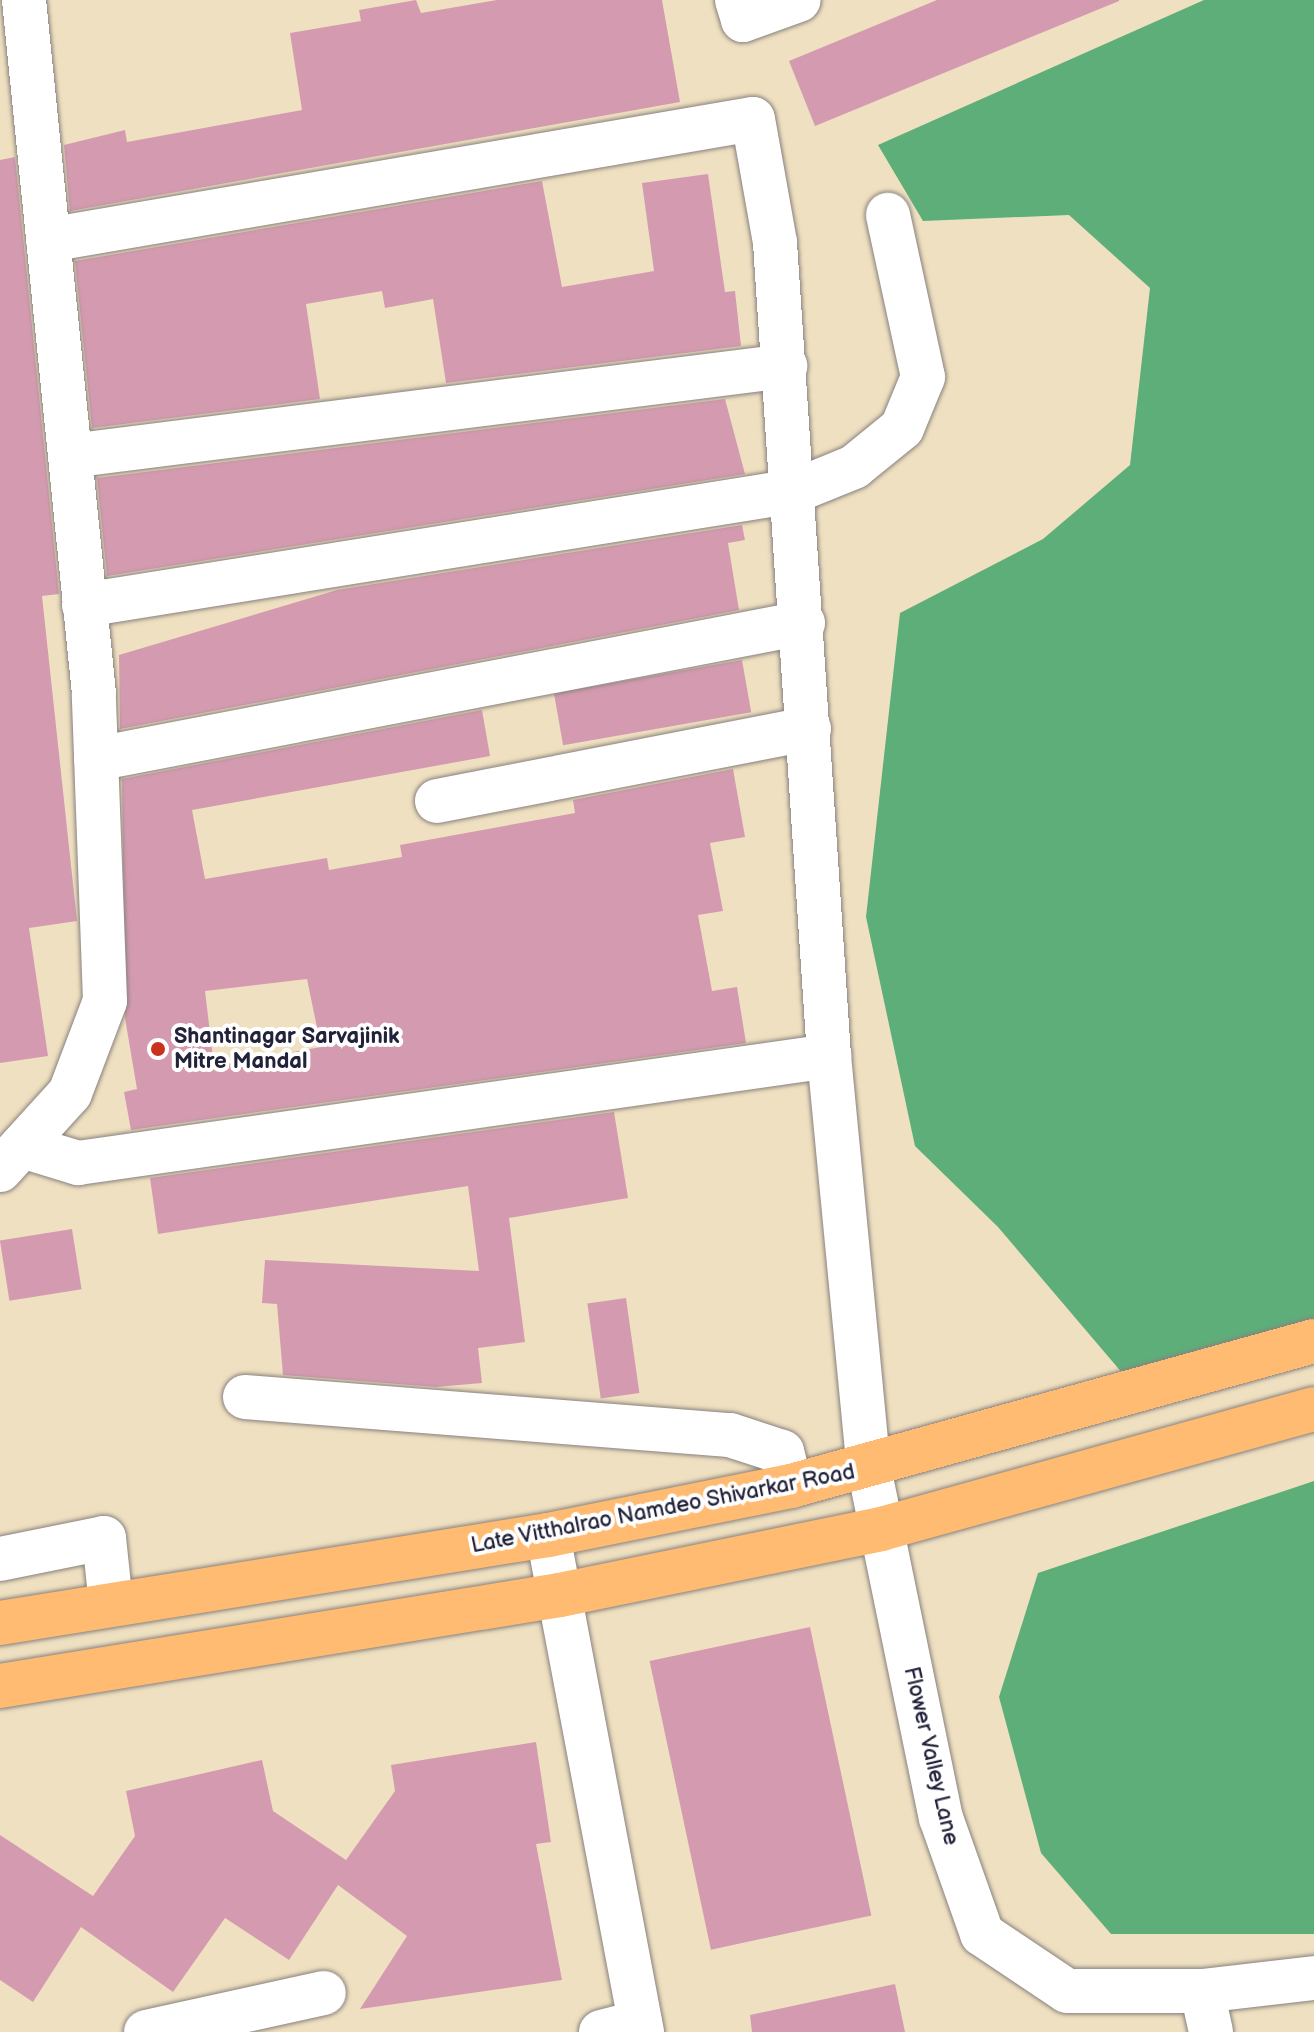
<!DOCTYPE html>
<style>
body{margin:0}
#map{position:relative;width:1314px;height:2032px;overflow:hidden;background:#efe0c1;font-family:"Balsamiq Sans",sans-serif}
div>[style]{position:absolute}
.forest>*{inset:0;background:#5eae7a}
.building>*{inset:0;background:#d49bb0;transform-origin:0 0}
.roads{filter:drop-shadow(0 0 2px #88817e) drop-shadow(0 0 2px #88817e)}
.minor>*{height:44px;margin:-22px;padding:0 22px;transform-origin:22px;border-radius:22px;background:#fff}
.major>*{height:44px;margin:-22px;padding:0 22px;transform-origin:22px;border-radius:22px;background:#febb71}
.dots>*{width:22px;height:22px;translate:-50% -50%;box-sizing:border-box;border:4px solid #fff;border-radius:50%}
span{translate:-50% -50%;white-space:nowrap;text-align:center;line-height:1.15;-webkit-text-stroke:8px #fff;paint-order:stroke}
.poi-label{font-size:22px;color:#22223b;font-weight:700}
.left{translate:0 -50%;text-align:left}
.street-label{font-size:22px;color:#22223b}
</style>
<div id="map">
<div class="forest">
<div style="clip-path:polygon(1204px 0,1314px 0,1314px 1320px,1129px 1381px,998px 1227px,915px 1146px,866px 917px,900px 613px,1043px 539px,1130px 465px,1150px 288px,1069px 215px,923px 221px,878px 145px)"></div>
<div style="clip-path:polygon(1314px 1481px,1314px 1934px,1111px 1934px,1041px 1853px,999px 1697px,1038px 1573px)"></div>
</div>
<div class="building">
<div style="clip-path:polygon(416px 0,421px 13px,497px 0,662px 0,680px 102px,70px 211px,64px 145px,125px 130px,127px 142px,302px 110px,290px 33px,361px 21px,359px 10px)"></div>
<div style="clip-path:polygon(937px 0,1119px 0,1119px 1px,815px 126px,789px 61px)"></div>
<div style="clip-path:polygon(15px 157px,59px 594px,42px 596px,77px 921px,29px 928px,48px 1056px,0 1063px,0 160px)"></div>
<div style="clip-path:polygon(708px 174px,725px 292px,735px 291px,741px 346px,446px 383px,433px 299px,385px 308px,382px 291px,306px 304px,320px 399px,92px 428px,75px 261px,542px 181px,562px 287px,654px 271px,642px 183px)"></div>
<div style="clip-path:polygon(725px 399px,745px 474px,107px 576px,97px 478px)"></div>
<div style="clip-path:polygon(742px 525px,745px 540px,728px 543px,739px 610px,120px 729px,119px 655px,337px 590px)"></div>
<div style="left:742px;top:660px;width:53px;height:191px;rotate:80deg"></div>
<div style="clip-path:polygon(evenodd,482px 710px,490px 756px,192px 810px,205px 879px,327px 858px,329px 870px,402px 857px,400px 845px,575px 813px,573px 800px,733px 769px,745px 837px,710px 843px,723px 911px,698px 915px,712px 991px,737px 987px,746px 1043px,131px 1130px,124px 1092px,137px 1089px,125px 1018px,122px 779px,482px 710px,307px 979px,321px 1047px,214px 1066px,205px 991px,307px 979px)"></div>
<div style="clip-path:polygon(614px 1112px,628px 1198px,509px 1218px,525px 1342px,478px 1348px,482px 1383px,436px 1387px,283px 1375px,277px 1304px,262px 1303px,265px 1260px,479px 1271px,468px 1186px,158px 1234px,150px 1178px)"></div>
<div style="left:72px;top:1229px;width:61px;height:73px;rotate:81deg"></div>
<div style="left:626px;top:1298px;width:96px;height:39px;rotate:82deg"></div>
<div style="left:810px;top:1627px;width:295px;height:164px;rotate:78deg"></div>
<div style="clip-path:polygon(536px 1742px,551px 1842px,536px 1844px,562px 1980px,360px 2009px,407px 1936px,338px 1885px,289px 1960px,225px 1918px,173px 1992px,81px 1927px,33px 2002px,0 1980px,0 1835px,93px 1896px,135px 1836px,126px 1791px,262px 1760px,273px 1811px,346px 1860px,395px 1791px,391px 1765px)"></div>
<div style="clip-path:polygon(895px 1984px,905px 2032px,752px 2032px,750px 2015px)"></div>
</div>
<div class="roads">
<div class="minor">
<div style="left:737px;top:0;width:21px;rotate:73deg"></div>
<div style="left:743px;top:20px;width:59px;rotate:-19.7deg"></div>
<div style="left:48px;top:240px;width:715px;rotate:-9.74deg"></div>
<div style="left:753px;top:119px;width:126px;rotate:79.9deg"></div>
<div style="left:775px;top:243px;width:815px;rotate:86.2deg"></div>
<div style="left:829px;top:1056px;width:414px;rotate:84.5deg"></div>
<div style="left:869px;top:1468px;width:357px;rotate:78.4deg"></div>
<div style="left:941px;top:1818px;width:123px;rotate:70.5deg"></div>
<div style="left:982px;top:1934px;width:102px;rotate:33.8deg"></div>
<div style="left:1067px;top:1991px;width:135px"></div>
<div style="left:1202px;top:1991px;width:113px;rotate:-6.6deg"></div>
<div style="left:70px;top:456px;width:721px;rotate:-7.17deg"></div>
<div style="left:84px;top:605px;width:720px;rotate:-9.11deg"></div>
<div style="left:795px;top:491px;width:64px;rotate:-22.1deg"></div>
<div style="left:854px;top:467px;width:62px;rotate:-39.1deg"></div>
<div style="left:902px;top:428px;width:55px;rotate:-67.6deg"></div>
<div style="left:923px;top:377px;width:166px;rotate:-102.2deg"></div>
<div style="left:96px;top:759px;width:720px;rotate:-10.89deg"></div>
<div style="left:437px;top:801px;width:379px;rotate:-11deg"></div>
<div style="left:22px;top:1146px;width:59px;rotate:16.9deg"></div>
<div style="left:78px;top:1163px;width:759px;rotate:-8.11deg"></div>
<div style="left:0;top:1170px;width:104px;rotate:-47.7deg"></div>
<div style="left:70px;top:1093px;width:98px;rotate:-69.2deg"></div>
<div style="left:105px;top:1001px;width:307px;rotate:-92.1deg"></div>
<div style="left:94px;top:694px;width:698px;rotate:-95.76deg"></div>
<div style="left:245px;top:1397px;width:486px;rotate:4.5deg"></div>
<div style="left:730px;top:1435px;width:55px;rotate:18.1deg"></div>
<div style="left:782px;top:1452px;width:35px;rotate:75deg"></div>
<div style="left:548px;top:1535px;width:506px;rotate:79.29deg"></div>
<div style="left:0;top:1559px;width:106px;rotate:-11.4deg"></div>
<div style="left:104px;top:1538px;width:67px;rotate:84deg"></div>
<div style="left:1202px;top:1991px;width:42px;rotate:77.6deg"></div>
<div style="left:146px;top:2032px;width:182px;rotate:-12.4deg"></div>
<div style="left:601px;top:2032px;width:40px;rotate:-14.4deg"></div>
</div>
<div class="major">
<div style="left:0;top:1623px;width:555px;rotate:-9.12deg"></div>
<div style="left:548px;top:1535px;width:248px;rotate:-11.4deg"></div>
<div style="left:791px;top:1486px;width:543px;rotate:-15.5deg"></div>
<div style="left:0;top:1686px;width:567px;rotate:-9.23deg"></div>
<div style="left:560px;top:1595px;width:328px;rotate:-11.6deg"></div>
<div style="left:881px;top:1529px;width:449px;rotate:-15.5deg"></div>
</div>
</div>
<div class="dots">
<div style="left:158px;top:1049px;background:#c8321e"></div>
</div>
<div class="poi-label">
<span class="left" style="left:174px;top:1049px">Shantinagar Sarvajinik<br>Mitre Mandal</span>
</div>
<div class="street-label">
<span style="left:663px;top:1509px;rotate:-11deg">Late Vitthalrao Namdeo Shivarkar Road</span>
<span style="left:931px;top:1756px;rotate:77deg">Flower Valley Lane</span>
</div>
</div>
